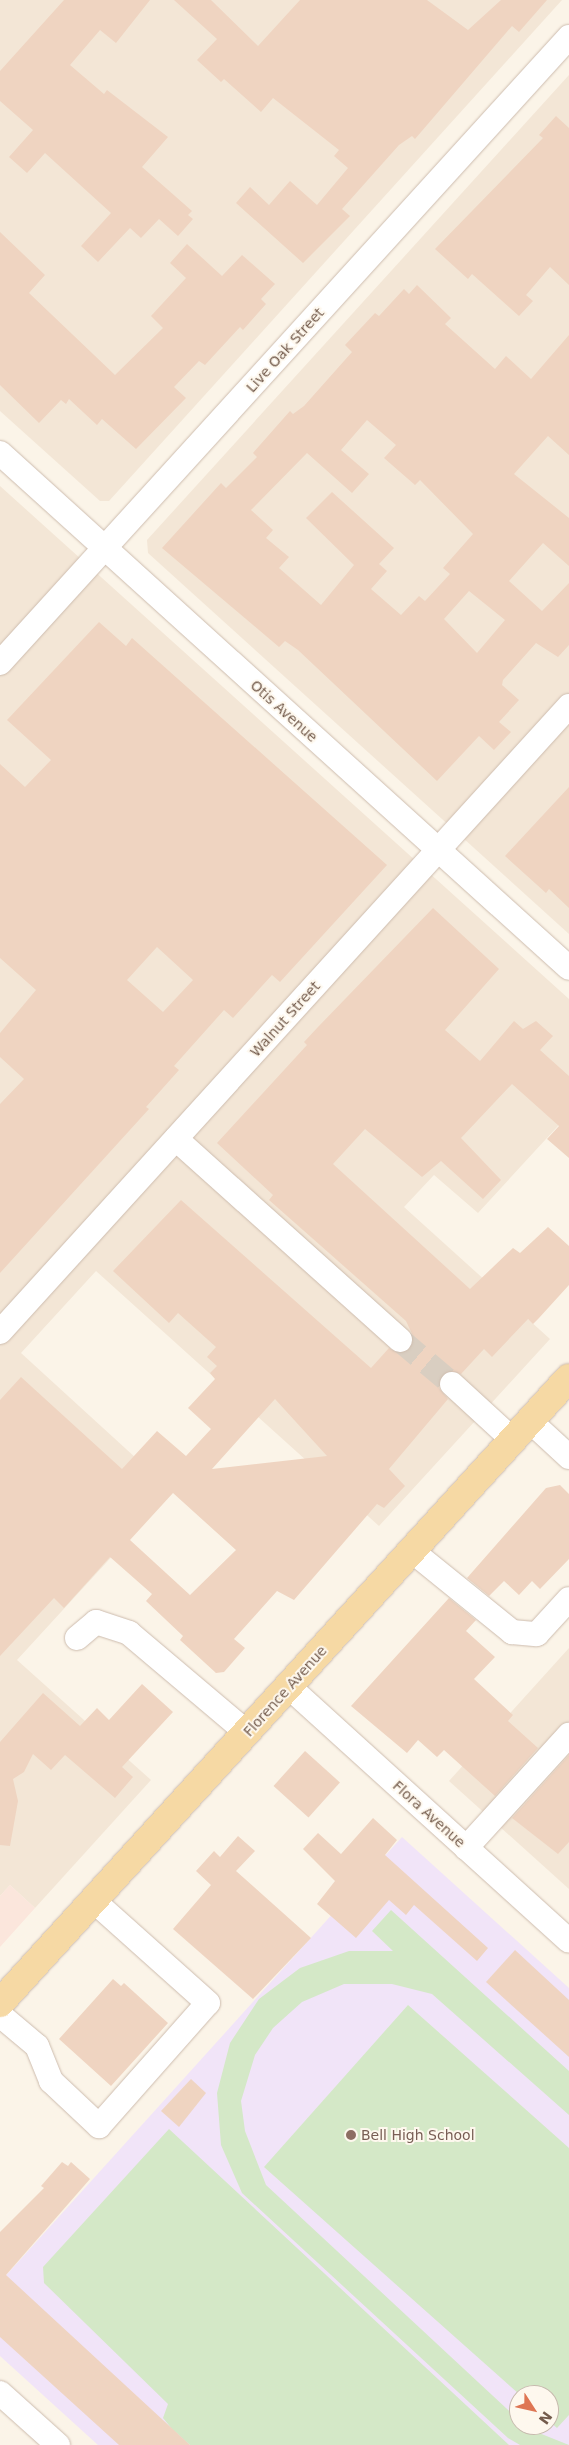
<!DOCTYPE html>
<style>
body{margin:0}
#map{position:relative;width:569px;height:2445px;overflow:hidden;background:#fbf4e8;font-family:"DejaVu Sans",sans-serif}
div>[style]{position:absolute}
.residential>*{inset:0;background:#f3e6d6}
.commercial>*{inset:0;background:#fbe6dc}
.education>*{inset:0;background:#f1e4f8}
.green>*{inset:0;background:#d4e8c7}
.building>*{inset:0;background:#efd4c1;transform-origin:0 0}
.minor-tunnel>*{height:24px;margin-top:-12px;transform-origin:0;background:repeating-linear-gradient(90deg,#d9cec1 0 24px,transparent 0 36px)}
.roads{filter:drop-shadow(0 0 1px #cdbcae) drop-shadow(0 0 1px #cdbcae)}
.minor>*{height:24px;margin:-12px;padding:0 12px;transform-origin:12px;border-radius:12px;background:#fff}
.major>*{height:28px;margin:-14px;padding:0 14px;transform-origin:14px;border-radius:14px;background:#f6d9a4}
.dots>*{width:14px;height:14px;translate:-50% -50%;box-sizing:border-box;border:2px solid #fef8ee;border-radius:50%}
span{translate:-50% -50%;white-space:nowrap;text-align:center;line-height:1.15;-webkit-text-stroke:4px #fef8ee;paint-order:stroke}
.street-label{font-size:14px;color:#745c4d}
.education-label{font-size:14px;color:#785e54}
.left{translate:0 -50%;text-align:left}
.north{position:absolute;left:509px;top:2385px;width:50px;height:50px;box-sizing:border-box;background:#fef8ee;border:1px solid #c7baae;border-radius:50%;rotate:125deg;font-size:14px;font-weight:700;line-height:20px;text-align:center;color:#745c4d}
.north::after{content:'';display:block;margin:auto;width:18px;height:22px;background:#de7654;clip-path:polygon(50% 0,100% 100%,50% 72%,0 100%)}
</style>
<div id="map">
<div class="residential">
<div style="clip-path:polygon(0 0,562px 0,109px 501px,100px 501px,0 411px)"></div>
<div style="clip-path:polygon(569px 75px,569px 934px,148px 553px,147px 540px)"></div>
<div style="clip-path:polygon(0 486px,569px 999px,569px 1114px,478px 1213px,434px 1175px,404px 1207px,550px 1339px,379px 1526px,96px 1271px,21px 1353px,172px 1491px,17px 1660px,151px 1780px,35px 1908px,10px 1885px,0 1896px)"></div>
<div style="clip-path:polygon(569px 1648px,569px 1889px,449px 1781px)"></div>
</div>
<div class="commercial">
<div style="clip-path:polygon(10px 1885px,35px 1908px,0 1947px,0 1896px)"></div>
</div>
<div class="education">
<div style="clip-path:polygon(evenodd,402px 1837px,569px 1988px,569px 2445px,98px 2445px,0 2356px,0 2282px,402px 1837px,519px 2395px,549px 2395px,549px 2425px,519px 2425px,519px 2395px)"></div>
</div>
<div class="green">
<div style="clip-path:polygon(391px 1910px,569px 2071px,569px 2115px,432px 1994px,392px 1984px,344px 1984px,302px 2002px,273px 2028px,255px 2055px,241px 2101px,245px 2131px,266px 2185px,519px 2420px,519px 2425px,569px 2445px,520px 2445px,508px 2438px,242px 2193px,221px 2145px,217px 2093px,230px 2043px,259px 1999px,300px 1968px,349px 1951px,393px 1951px,372px 1931px)"></div>
<div style="clip-path:polygon(408px 2005px,569px 2148px,569px 2415px,557px 2428px,549px 2421px,549px 2395px,520px 2395px,264px 2167px)"></div>
<div style="clip-path:polygon(169px 2129px,509px 2445px,190px 2445px,172px 2429px,163px 2418px,168px 2404px,44px 2283px,43px 2267px)"></div>
</div>
<div class="building">
<div style="clip-path:polygon(64px 0,150px 0,116px 43px,100px 30px,70px 65px,104px 94px,107px 90px,168px 137px,142px 167px,192px 211px,188px 215px,193px 219px,178px 236px,159px 219px,141px 238px,130px 228px,98px 262px,81px 246px,111px 213px,45px 153px,27px 173px,9px 157px,33px 130px,0 101px,0 71px)"></div>
<div style="clip-path:polygon(174px 0,211px 0,258px 46px,300px 0,427px 0,468px 30px,501px 0,547px 0,519px 32px,512px 26px,415px 139px,412px 136px,399px 145px,342px 209px,350px 216px,303px 263px,236px 203px,250px 187px,269px 205px,290px 181px,317px 205px,348px 168px,334px 156px,339px 150px,273px 98px,261px 112px,224px 79px,221px 82px,197px 60px,217px 39px)"></div>
<div style="clip-path:polygon(556px 116px,569px 128px,569px 285px,550px 267px,526px 295px,533px 301px,519px 316px,472px 274px,468px 279px,435px 249px,543px 138px,539px 135px)"></div>
<div style="clip-path:polygon(0 232px,45px 275px,29px 293px,115px 375px,163px 328px,151px 316px,186px 278px,170px 263px,187px 244px,222px 276px,242px 255px,275px 284px,261px 299px,266px 304px,243px 330px,240px 327px,205px 365px,199px 361px,174px 387px,186px 398px,136px 449px,102px 419px,97px 425px,69px 399px,66px 404px,61px 400px,39px 423px,0 385px)"></div>
<div style="clip-path:polygon(evenodd,417px 285px,451px 318px,445px 324px,495px 369px,506px 356px,531px 379px,569px 335px,569px 455px,548px 436px,514px 474px,569px 518px,569px 566px,543px 543px,509px 581px,542px 611px,569px 583px,569px 645px,558px 657px,536px 643px,503px 680px,502px 685px,519px 700px,499px 722px,511px 732px,494px 750px,479px 736px,437px 781px,298px 650px,285px 641px,279px 647px,162px 548px,221px 483px,226px 488px,257px 457px,253px 453px,290px 411px,293px 414px,304px 406px,352px 352px,345px 345px,375px 313px,379px 316px,404px 289px,409px 294px,417px 285px,367px 420px,396px 445px,384px 458px,415px 485px,420px 480px,473px 534px,443px 568px,450px 574px,425px 601px,419px 596px,401px 615px,371px 589px,387px 571px,379px 564px,394px 548px,332px 492px,306px 518px,354px 565px,321px 605px,279px 568px,289px 557px,266px 538px,273px 530px,251px 510px,307px 453px,352px 493px,369px 474px,341px 450px,367px 420px,417px 285px,469px 591px,505px 620px,477px 653px,444px 619px,469px 591px)"></div>
<div style="clip-path:polygon(evenodd,99px 622px,126px 646px,132px 638px,387px 865px,280px 982px,272px 975px,233px 1018px,224px 1010px,174px 1066px,179px 1070px,146px 1107px,149px 1109px,0 1273px,0 1104px,24px 1079px,0 1057px,0 1033px,36px 990px,0 958px,0 764px,25px 787px,51px 760px,7px 720px,99px 622px,157px 947px,193px 980px,163px 1012px,127px 980px,157px 947px)"></div>
<div style="clip-path:polygon(569px 787px,569px 908px,549px 889px,546px 893px,505px 856px)"></div>
<div style="clip-path:polygon(evenodd,433px 908px,499px 969px,445px 1030px,480px 1061px,514px 1021px,523px 1029px,536px 1021px,553px 1036px,540px 1050px,569px 1076px,569px 1158px,547px 1139px,559px 1126px,512px 1084px,461px 1138px,501px 1180px,483px 1199px,441px 1161px,422px 1177px,365px 1129px,333px 1164px,470px 1289px,513px 1248px,520px 1253px,548px 1227px,569px 1246px,569px 1285px,539px 1318px,533px 1324px,528px 1319px,492px 1357px,484px 1349px,461px 1374px,448px 1371px,442px 1375px,439px 1388px,448px 1399px,389px 1469px,405px 1486px,384px 1508px,377px 1504px,294px 1600px,277px 1591px,234px 1639px,245px 1648px,224px 1672px,216px 1673px,180px 1640px,183px 1636px,146px 1601px,152px 1594px,110px 1557px,64px 1608px,54px 1598px,0 1656px,0 1400px,21px 1377px,122px 1469px,157px 1431px,186px 1456px,211px 1429px,188px 1408px,215px 1379px,210px 1373px,217px 1366px,207px 1357px,216px 1347px,178px 1313px,169px 1323px,113px 1271px,181px 1200px,371px 1368px,389px 1348px,398px 1353px,411px 1349px,413px 1336px,406px 1321px,269px 1200px,273px 1195px,217px 1143px,307px 1045px,304px 1042px,318px 1027px,433px 908px,275px 1399px,327px 1456px,212px 1469px,275px 1399px,433px 908px,173px 1493px,236px 1550px,190px 1595px,130px 1540px,173px 1493px)"></div>
<div style="clip-path:polygon(560px 1485px,569px 1494px,569px 1559px,540px 1589px,532px 1581px,519px 1595px,504px 1581px,489px 1596px,467px 1578px,546px 1488px)"></div>
<div style="clip-path:polygon(449px 1598px,476px 1620px,466px 1631px,495px 1657px,474px 1679px,513px 1715px,508px 1721px,538px 1748px,495px 1796px,444px 1750px,437px 1757px,418px 1740px,407px 1753px,351px 1706px)"></div>
<div style="clip-path:polygon(142px 1684px,173px 1712px,122px 1767px,133px 1777px,115px 1798px,65px 1755px,51px 1770px,33px 1754px,24px 1772px,13px 1779px,18px 1801px,10px 1846px,0 1845px,0 1742px,43px 1693px,80px 1726px,97px 1708px,109px 1720px)"></div>
<div style="left:305px;top:1751px;width:47px;height:47px;rotate:42deg"></div>
<div style="clip-path:polygon(569px 1755px,569px 1842px,558px 1854px,512px 1818px)"></div>
<div style="clip-path:polygon(373px 1818px,397px 1840px,385px 1855px,488px 1948px,477px 1961px,414px 1905px,406px 1915px,389px 1900px,356px 1938px,317px 1904px,335px 1881px,303px 1849px,318px 1833px,341px 1854px)"></div>
<div style="clip-path:polygon(238px 1836px,255px 1851px,236px 1871px,311px 1938px,253px 1999px,173px 1929px,211px 1885px,196px 1871px,214px 1851px,220px 1857px)"></div>
<div style="clip-path:polygon(515px 1950px,569px 2000px,569px 2057px,486px 1982px)"></div>
<div style="clip-path:polygon(113px 1979px,121px 1986px,124px 1983px,168px 2023px,111px 2086px,59px 2039px)"></div>
<div style="clip-path:polygon(191px 2079px,206px 2093px,179px 2127px,161px 2111px)"></div>
<div style="clip-path:polygon(62px 2162px,68px 2166px,71px 2162px,90px 2179px,6px 2275px,190px 2445px,119px 2445px,0 2337px,0 2232px,44px 2188px,41px 2186px)"></div>
</div>
<div class="minor-tunnel">
<div style="left:400px;top:1340px;width:68px;rotate:40.2deg"></div>
</div>
<div class="roads">
<div class="minor">
<div style="left:0;top:453px;width:767px;rotate:42.15deg"></div>
<div style="left:0;top:663px;width:846px;rotate:-47.73deg"></div>
<div style="left:176px;top:1139px;width:301px;rotate:41.9deg"></div>
<div style="left:0;top:1332px;width:846px;rotate:-47.73deg"></div>
<div style="left:452px;top:1384px;width:83px;rotate:42.6deg"></div>
<div style="left:530px;top:1421px;width:53px;rotate:42.7deg"></div>
<div style="left:412px;top:1551px;width:129px;rotate:39deg"></div>
<div style="left:512px;top:1632px;width:25px;rotate:5deg"></div>
<div style="left:537px;top:1634px;width:47px;rotate:-47.6deg"></div>
<div style="left:77px;top:1638px;width:25px;rotate:-40deg"></div>
<div style="left:96px;top:1622px;width:35px;rotate:18deg"></div>
<div style="left:129px;top:1633px;width:153px;rotate:40.2deg"></div>
<div style="left:288px;top:1686px;width:379px;rotate:42.2deg"></div>
<div style="left:466px;top:1848px;width:153px;rotate:-47.7deg"></div>
<div style="left:0;top:2015px;width:48px;rotate:40deg"></div>
<div style="left:37px;top:2046px;width:38px;rotate:68deg"></div>
<div style="left:51px;top:2081px;width:66px;rotate:43.2deg"></div>
<div style="left:99px;top:2126px;width:164px;rotate:-48.5deg"></div>
<div style="left:208px;top:2003px;width:154px;rotate:-138.2deg"></div>
<div style="left:0;top:2393px;width:78px;rotate:41.9deg"></div>
</div>
<div class="major">
<div style="left:0;top:2003px;width:845px;rotate:-47.69deg"></div>
</div>
</div>
<div class="dots">
<div style="left:351px;top:2135px;background:#8d6e63"></div>
</div>
<div class="street-label">
<span style="left:285px;top:350px;rotate:-48deg">Live Oak Street</span>
<span style="left:284px;top:711px;rotate:42deg">Otis Avenue</span>
<span style="left:285px;top:1019px;rotate:-48deg">Walnut Street</span>
<span style="left:285px;top:1691px;rotate:-48deg">Florence Avenue</span>
<span style="left:429px;top:1814px;rotate:42deg">Flora Avenue</span>
</div>
<div class="education-label">
<span class="left" style="left:361px;top:2135px">Bell High School</span>
</div>
<div class="north">N</div>
</div>
